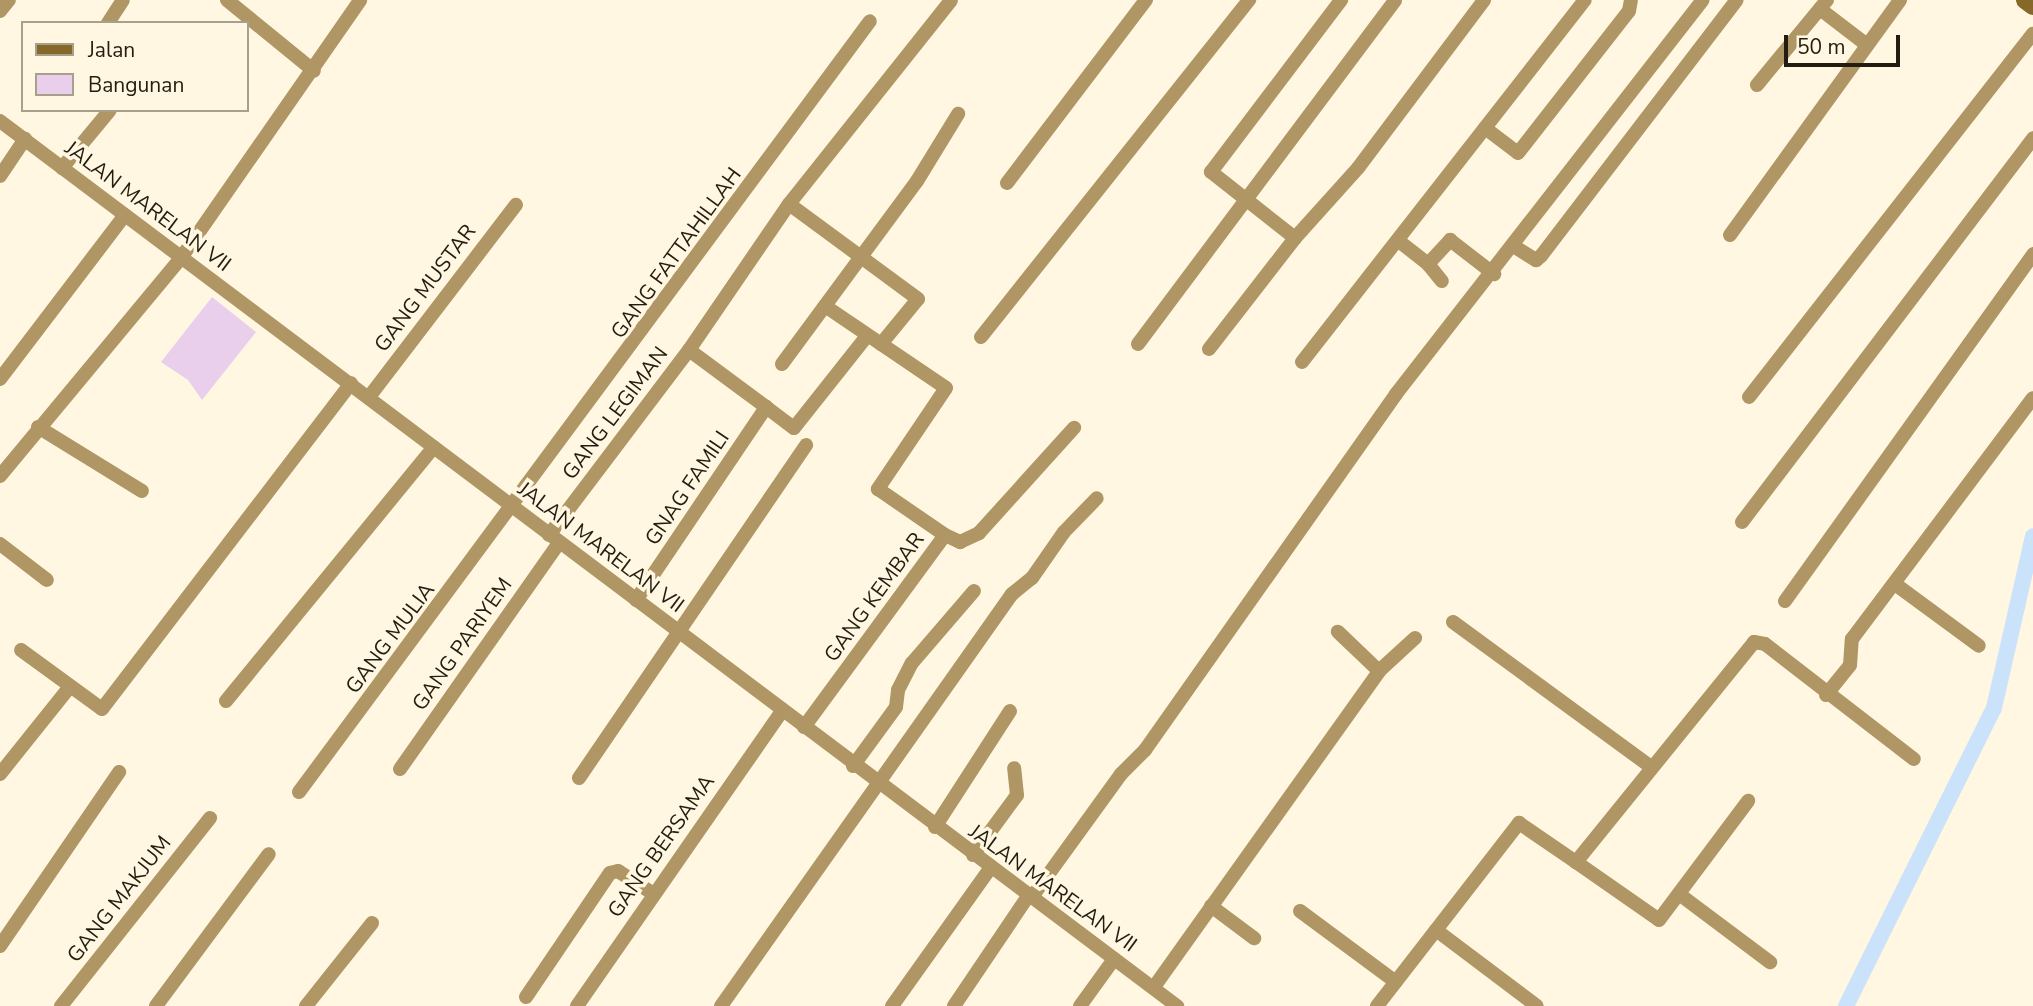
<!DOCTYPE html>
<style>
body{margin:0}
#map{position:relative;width:2033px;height:1006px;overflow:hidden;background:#fff7e1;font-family:"Nunito Sans",sans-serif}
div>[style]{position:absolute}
.canal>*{height:16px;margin:-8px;padding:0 8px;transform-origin:8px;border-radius:8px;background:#cbe2fb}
.building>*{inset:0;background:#e9cfec}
.street>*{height:14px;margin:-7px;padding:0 7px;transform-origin:7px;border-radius:7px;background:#b09664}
.secondary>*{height:18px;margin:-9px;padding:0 9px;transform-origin:9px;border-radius:9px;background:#866928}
span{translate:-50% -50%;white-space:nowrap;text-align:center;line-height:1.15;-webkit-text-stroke:7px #fff7e1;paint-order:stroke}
.street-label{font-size:21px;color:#221d10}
.legend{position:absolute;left:21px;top:21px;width:228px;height:91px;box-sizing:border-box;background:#fff7e1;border:2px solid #a7a08d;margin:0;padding:9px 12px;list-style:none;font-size:21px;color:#221d10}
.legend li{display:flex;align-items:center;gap:14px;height:35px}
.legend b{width:35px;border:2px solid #a7a08d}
.scale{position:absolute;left:1784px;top:35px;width:116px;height:32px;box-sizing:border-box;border:4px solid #221d10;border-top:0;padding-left:9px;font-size:21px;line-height:24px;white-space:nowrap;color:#221d10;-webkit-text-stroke:5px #fff7e1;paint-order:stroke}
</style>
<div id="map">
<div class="canal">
<div style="left:1846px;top:1006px;width:333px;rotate:-63.6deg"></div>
<div style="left:1994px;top:708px;width:176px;rotate:-77.2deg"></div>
</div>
<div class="building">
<div style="clip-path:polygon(212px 297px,256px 332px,202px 400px,188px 380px,161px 362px)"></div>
</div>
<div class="street">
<div style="left:227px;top:0;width:112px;rotate:39.2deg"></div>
<div style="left:1820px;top:9px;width:59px;rotate:37.5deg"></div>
<div style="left:0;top:11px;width:14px;rotate:-51deg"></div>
<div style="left:108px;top:23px;width:27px;rotate:-57deg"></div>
<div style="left:1757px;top:85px;width:110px;rotate:-50.5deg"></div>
<div style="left:0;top:121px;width:1473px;rotate:36.94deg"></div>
<div style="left:1485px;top:128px;width:41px;rotate:37.1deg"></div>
<div style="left:1518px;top:153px;width:180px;rotate:-52deg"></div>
<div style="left:1629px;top:11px;width:11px;rotate:-80deg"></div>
<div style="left:62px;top:168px;width:75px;rotate:-50.4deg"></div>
<div style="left:0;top:176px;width:45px;rotate:-56deg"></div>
<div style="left:1007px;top:183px;width:230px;rotate:-52.8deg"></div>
<div style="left:1730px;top:235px;width:290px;rotate:-54.1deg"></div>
<div style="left:1295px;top:238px;width:107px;rotate:-141.8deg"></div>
<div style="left:1211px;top:172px;width:216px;rotate:-52.9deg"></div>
<div style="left:1400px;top:242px;width:36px;rotate:38deg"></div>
<div style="left:1428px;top:264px;width:33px;rotate:-47deg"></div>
<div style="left:1450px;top:240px;width:56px;rotate:37.7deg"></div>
<div style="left:1515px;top:247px;width:25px;rotate:32deg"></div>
<div style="left:1536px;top:260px;width:6px;rotate:-39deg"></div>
<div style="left:1541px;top:256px;width:322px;rotate:-52.6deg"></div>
<div style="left:1428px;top:264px;width:22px;rotate:51deg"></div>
<div style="left:825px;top:306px;width:146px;rotate:34.1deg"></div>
<div style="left:946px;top:388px;width:122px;rotate:124deg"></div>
<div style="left:878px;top:489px;width:81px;rotate:34.5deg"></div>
<div style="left:981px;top:337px;width:431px;rotate:-51.5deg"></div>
<div style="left:881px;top:344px;width:58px;rotate:-50.6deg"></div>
<div style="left:918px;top:299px;width:160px;rotate:-143.6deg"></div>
<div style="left:789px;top:204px;width:260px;rotate:-51.5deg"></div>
<div style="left:1138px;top:344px;width:429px;rotate:-53.2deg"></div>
<div style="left:1209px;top:349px;width:140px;rotate:-52.2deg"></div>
<div style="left:1295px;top:238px;width:94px;rotate:-48deg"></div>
<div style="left:1358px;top:168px;width:210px;rotate:-53.1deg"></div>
<div style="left:689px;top:350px;width:96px;rotate:36.5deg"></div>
<div style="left:1302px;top:362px;width:459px;rotate:-52deg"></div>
<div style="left:782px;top:364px;width:227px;rotate:-53.6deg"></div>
<div style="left:917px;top:181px;width:79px;rotate:-58.5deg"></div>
<div style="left:0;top:379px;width:206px;rotate:-52.7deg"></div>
<div style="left:369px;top:397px;width:242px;rotate:-52.6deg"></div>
<div style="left:1749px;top:397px;width:461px;rotate:-52deg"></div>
<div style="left:38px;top:427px;width:122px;rotate:31.6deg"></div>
<div style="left:0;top:476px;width:283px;rotate:-50.3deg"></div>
<div style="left:181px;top:258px;width:314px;rotate:-55.2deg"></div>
<div style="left:1742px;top:522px;width:482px;rotate:-52.8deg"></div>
<div style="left:549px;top:535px;width:232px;rotate:-52.9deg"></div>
<div style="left:689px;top:350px;width:177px;rotate:-55.6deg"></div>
<div style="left:0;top:544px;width:59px;rotate:37.5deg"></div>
<div style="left:1895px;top:584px;width:104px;rotate:36.4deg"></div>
<div style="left:636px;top:600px;width:233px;rotate:-56deg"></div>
<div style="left:766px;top:407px;width:35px;rotate:37deg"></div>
<div style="left:794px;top:428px;width:116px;rotate:-51.6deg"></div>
<div style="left:1785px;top:601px;width:427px;rotate:-54.4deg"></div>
<div style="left:1453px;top:622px;width:244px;rotate:36.2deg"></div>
<div style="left:21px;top:650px;width:100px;rotate:36.1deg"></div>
<div style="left:102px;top:709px;width:410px;rotate:-52.6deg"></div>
<div style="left:1379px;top:671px;width:49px;rotate:-42.5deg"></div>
<div style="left:1826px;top:695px;width:38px;rotate:-51deg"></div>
<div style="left:1850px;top:665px;width:26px;rotate:-86deg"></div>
<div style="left:1852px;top:639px;width:301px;rotate:-53.1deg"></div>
<div style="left:226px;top:701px;width:328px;rotate:-50.7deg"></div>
<div style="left:804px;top:727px;width:238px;rotate:-53.7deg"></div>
<div style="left:945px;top:535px;width:17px;rotate:25deg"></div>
<div style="left:960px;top:542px;width:21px;rotate:-25deg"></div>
<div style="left:979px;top:533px;width:142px;rotate:-47.9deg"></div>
<div style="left:853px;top:766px;width:73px;rotate:-53.9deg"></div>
<div style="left:896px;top:707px;width:17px;rotate:-83deg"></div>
<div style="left:898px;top:690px;width:30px;rotate:-63deg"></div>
<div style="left:912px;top:663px;width:95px;rotate:-49.3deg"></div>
<div style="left:400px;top:769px;width:276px;rotate:-54.9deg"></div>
<div style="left:0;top:774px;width:109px;rotate:-51.3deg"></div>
<div style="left:579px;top:778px;width:403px;rotate:-55.7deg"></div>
<div style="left:299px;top:792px;width:959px;rotate:-53.48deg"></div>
<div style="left:935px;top:827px;width:138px;rotate:-57.1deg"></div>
<div style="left:973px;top:855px;width:74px;rotate:-53.7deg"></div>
<div style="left:1017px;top:795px;width:27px;rotate:-96deg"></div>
<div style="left:1576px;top:862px;width:101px;rotate:34.9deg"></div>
<div style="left:1659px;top:920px;width:149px;rotate:-53.2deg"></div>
<div style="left:1679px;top:894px;width:114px;rotate:36.8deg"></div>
<div style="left:1032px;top:897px;width:152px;rotate:-54.1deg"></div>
<div style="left:1121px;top:774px;width:34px;rotate:-45deg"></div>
<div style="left:1145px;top:750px;width:436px;rotate:-54.8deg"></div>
<div style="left:1396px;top:394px;width:499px;rotate:-52.1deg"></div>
<div style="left:1211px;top:906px;width:54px;rotate:36.7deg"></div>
<div style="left:1300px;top:911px;width:119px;rotate:36.5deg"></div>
<div style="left:1436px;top:930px;width:126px;rotate:37deg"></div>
<div style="left:0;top:946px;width:211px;rotate:-55.6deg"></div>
<div style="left:1154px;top:987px;width:388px;rotate:-54.5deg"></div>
<div style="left:1379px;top:671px;width:57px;rotate:-136.4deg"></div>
<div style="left:526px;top:997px;width:150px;rotate:-55.9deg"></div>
<div style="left:610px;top:873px;width:8px;rotate:-14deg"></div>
<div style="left:618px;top:871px;width:40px;rotate:32.9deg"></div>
<div style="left:61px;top:1006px;width:240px;rotate:-51.6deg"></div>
<div style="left:156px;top:1006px;width:189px;rotate:-53.4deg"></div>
<div style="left:306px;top:1006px;width:106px;rotate:-51.5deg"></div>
<div style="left:577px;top:1006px;width:359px;rotate:-55.2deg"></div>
<div style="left:721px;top:1006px;width:504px;rotate:-54.77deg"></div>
<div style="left:1012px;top:594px;width:26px;rotate:-39deg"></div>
<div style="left:1032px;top:578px;width:56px;rotate:-55.2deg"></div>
<div style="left:1064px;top:532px;width:47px;rotate:-45.9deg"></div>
<div style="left:892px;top:1006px;width:171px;rotate:-54.5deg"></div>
<div style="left:954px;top:1006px;width:134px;rotate:-56deg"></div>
<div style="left:1080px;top:1006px;width:58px;rotate:-54.1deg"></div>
<div style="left:1377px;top:1006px;width:232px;rotate:-52.2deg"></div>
<div style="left:1519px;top:823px;width:69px;rotate:34.4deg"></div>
<div style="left:1576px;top:862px;width:283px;rotate:-51deg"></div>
<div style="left:1754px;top:642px;width:11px;rotate:10deg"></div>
<div style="left:1765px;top:644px;width:188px;rotate:37.7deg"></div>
</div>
<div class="secondary">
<div style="left:2025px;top:0;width:10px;rotate:37deg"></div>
</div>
<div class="street-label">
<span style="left:148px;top:206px;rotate:37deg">JALAN MARELAN VII</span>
<span style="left:676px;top:253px;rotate:-54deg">GANG FATTAHILLAH</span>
<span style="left:425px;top:288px;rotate:-53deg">GANG MUSTAR</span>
<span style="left:615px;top:413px;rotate:-53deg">GANG LEGIMAN</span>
<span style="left:687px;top:488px;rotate:-56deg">GNAG FAMILI</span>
<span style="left:601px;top:547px;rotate:37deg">JALAN MARELAN VII</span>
<span style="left:874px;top:597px;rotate:-54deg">GANG KEMBAR</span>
<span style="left:390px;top:638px;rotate:-53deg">GANG MULIA</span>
<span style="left:462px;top:644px;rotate:-55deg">GANG PARIYEM</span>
<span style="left:661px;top:846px;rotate:-55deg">GANG BERSAMA</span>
<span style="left:1053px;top:888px;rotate:36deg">JALAN MARELAN VII</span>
<span style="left:119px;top:899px;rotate:-52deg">GANG MAKJUM</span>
</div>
<ul class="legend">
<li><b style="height:9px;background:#866928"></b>Jalan</li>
<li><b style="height:19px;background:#e9cfec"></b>Bangunan</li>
</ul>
<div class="scale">50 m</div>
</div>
